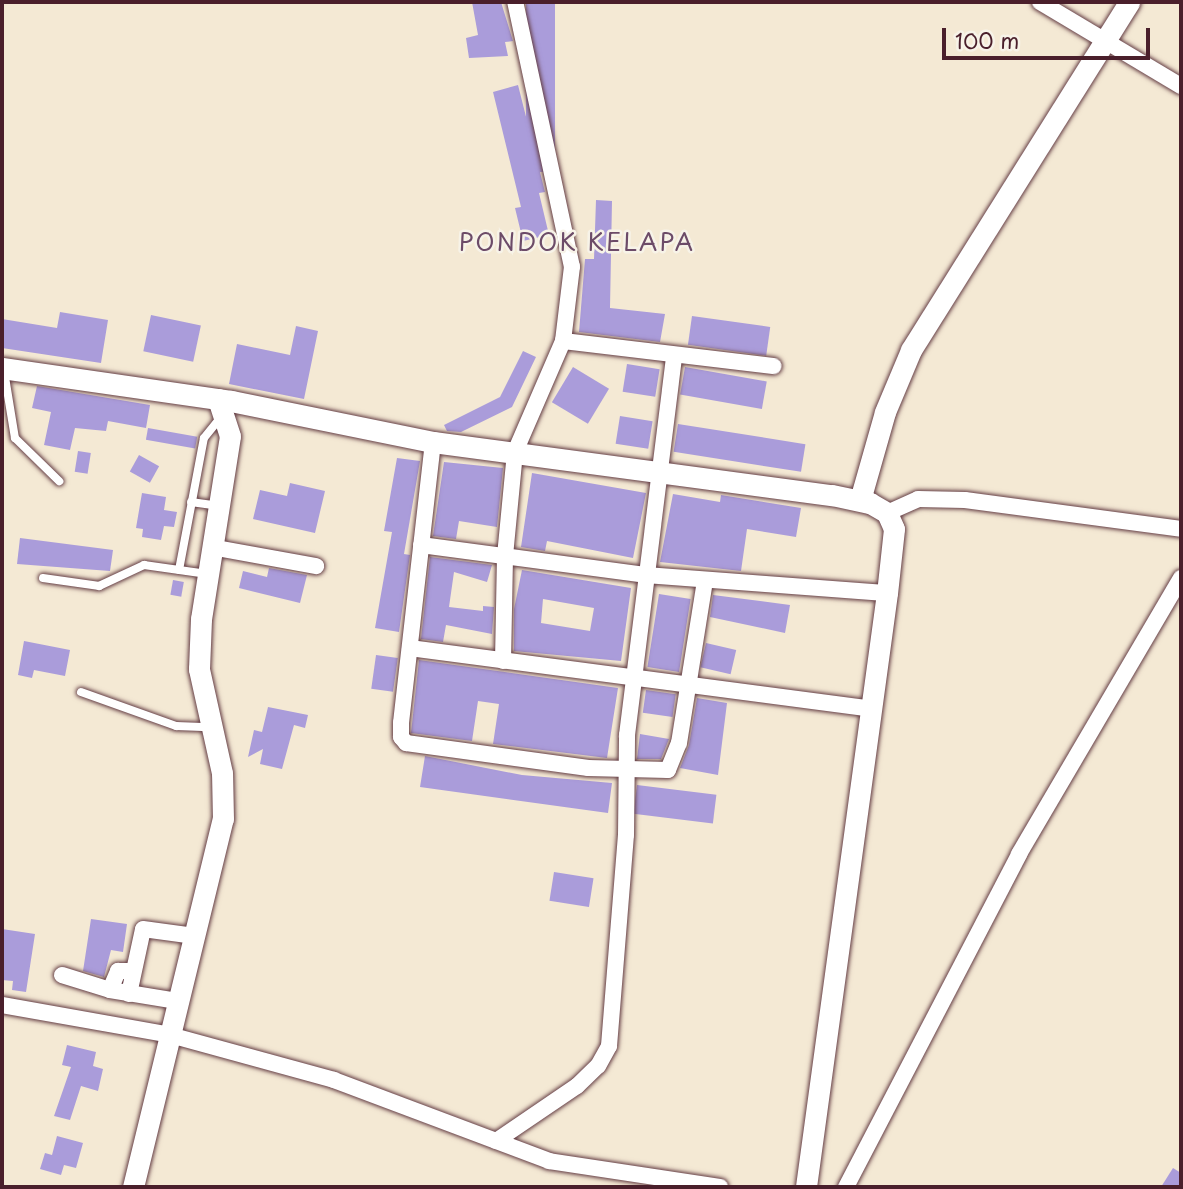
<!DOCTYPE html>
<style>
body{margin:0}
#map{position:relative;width:1183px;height:1189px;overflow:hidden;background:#f4e9d4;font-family:"Playpen Sans",sans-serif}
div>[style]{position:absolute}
.building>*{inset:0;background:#aa9cda;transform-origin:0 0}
.roads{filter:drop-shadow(0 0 2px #643d44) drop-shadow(0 0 2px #643d44)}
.lane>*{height:8px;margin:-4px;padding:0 4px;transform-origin:4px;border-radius:4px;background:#fff}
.street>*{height:16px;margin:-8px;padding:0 8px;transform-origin:8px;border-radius:8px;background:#fff}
.secondary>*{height:21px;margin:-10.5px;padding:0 10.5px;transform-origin:10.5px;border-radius:10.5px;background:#fff}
span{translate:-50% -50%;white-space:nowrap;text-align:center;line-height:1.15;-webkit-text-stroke:5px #f7f3e8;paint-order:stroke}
.quarter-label{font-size:24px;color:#6c4b68;letter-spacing:2px}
.frame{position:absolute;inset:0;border:4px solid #4a1f2b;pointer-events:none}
.scale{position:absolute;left:942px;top:28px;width:208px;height:32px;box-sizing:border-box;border:4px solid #4a1f2b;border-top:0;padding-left:9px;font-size:21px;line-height:24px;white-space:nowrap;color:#4a1f2b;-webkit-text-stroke:5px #f7f3e8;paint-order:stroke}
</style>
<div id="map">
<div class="building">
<div style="clip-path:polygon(472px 2px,501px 2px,513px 41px,505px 42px,508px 56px,469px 58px,466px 38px,478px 35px)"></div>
<div style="left:526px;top:2px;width:29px;height:170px"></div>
<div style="clip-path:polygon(518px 85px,545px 192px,539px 193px,549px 235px,523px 241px,515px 208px,521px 207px,493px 92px)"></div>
<div style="clip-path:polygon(596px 200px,612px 201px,610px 308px,665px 314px,660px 342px,579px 332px,585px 259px,594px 259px)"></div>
<div style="clip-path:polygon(60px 312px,108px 320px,101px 363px,2px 348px,2px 319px,57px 328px)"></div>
<div style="left:151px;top:315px;width:51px;height:37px;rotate:12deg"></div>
<div style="left:692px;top:316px;width:79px;height:29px;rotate:8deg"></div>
<div style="clip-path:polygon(296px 326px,318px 331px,304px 399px,229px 384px,237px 344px,290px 355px)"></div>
<div style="clip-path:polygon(523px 351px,536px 357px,512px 407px,461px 432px,447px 431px,444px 425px,500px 397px)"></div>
<div style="left:627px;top:364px;width:33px;height:28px;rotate:9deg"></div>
<div style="left:573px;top:367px;width:42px;height:41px;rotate:31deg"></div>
<div style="left:685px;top:367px;width:83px;height:28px;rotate:10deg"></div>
<div style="clip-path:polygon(37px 386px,150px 405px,146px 428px,108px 421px,106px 431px,75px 428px,70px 450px,44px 445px,51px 412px,32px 408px)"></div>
<div style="left:620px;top:416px;width:33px;height:28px;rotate:9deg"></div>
<div style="left:678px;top:424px;width:129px;height:28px;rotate:9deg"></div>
<div style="left:148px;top:428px;width:50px;height:12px;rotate:10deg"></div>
<div style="left:78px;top:451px;width:13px;height:21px;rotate:9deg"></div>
<div style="left:139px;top:455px;width:23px;height:19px;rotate:29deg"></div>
<div style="clip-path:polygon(397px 458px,420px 461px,404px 554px,410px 555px,399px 632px,375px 628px,392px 532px,384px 531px)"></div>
<div style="clip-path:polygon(444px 462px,503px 468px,497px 527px,459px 521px,456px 539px,433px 536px)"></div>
<div style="clip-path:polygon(532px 473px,646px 493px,633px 558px,547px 541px,545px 551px,521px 547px)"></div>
<div style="clip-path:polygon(290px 483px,325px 491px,315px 533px,253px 519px,260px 490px,287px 496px)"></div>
<div style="clip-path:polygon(142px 493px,166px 497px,164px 510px,177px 512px,174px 527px,164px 526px,161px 540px,142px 537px,143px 529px,136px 528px)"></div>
<div style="clip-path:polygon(673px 494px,720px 502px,721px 495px,801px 508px,796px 537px,747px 529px,741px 571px,660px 562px)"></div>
<div style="clip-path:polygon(20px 538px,113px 550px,110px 571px,17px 564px)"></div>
<div style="clip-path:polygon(430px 557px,492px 565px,487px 582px,454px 572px,449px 607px,483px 611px,483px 606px,494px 607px,492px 634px,446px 625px,443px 642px,421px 639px)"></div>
<div style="clip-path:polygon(269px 568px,307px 575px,300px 603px,239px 588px,243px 571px,267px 577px)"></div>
<div style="clip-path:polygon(evenodd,522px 570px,631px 588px,621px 661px,514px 651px,514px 609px,522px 570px,543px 599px,594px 608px,590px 631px,541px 623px,543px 599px)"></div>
<div style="left:173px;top:580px;width:11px;height:15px;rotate:10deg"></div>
<div style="left:659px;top:594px;width:32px;height:74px;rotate:9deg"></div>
<div style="clip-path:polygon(713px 595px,790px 605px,785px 633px,710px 617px)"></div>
<div style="clip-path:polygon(24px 641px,70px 650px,65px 676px,34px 670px,32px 678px,18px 675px)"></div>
<div style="left:706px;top:643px;width:31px;height:25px;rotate:13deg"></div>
<div style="left:376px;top:655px;width:22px;height:34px;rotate:8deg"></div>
<div style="clip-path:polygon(419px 660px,618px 688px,607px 758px,493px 744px,499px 704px,478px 701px,472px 741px,411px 733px)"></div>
<div style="left:646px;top:690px;width:30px;height:23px;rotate:8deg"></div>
<div style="clip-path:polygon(697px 698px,727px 703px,718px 775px,680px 768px,689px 745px)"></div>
<div style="clip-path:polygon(268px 707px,308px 715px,305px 728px,294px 725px,282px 769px,260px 764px,263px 749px,248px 757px,254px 730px,262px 732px)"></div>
<div style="clip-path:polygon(640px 734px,669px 739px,661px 759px,637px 759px)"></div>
<div style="clip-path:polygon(425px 756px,522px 775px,612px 783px,608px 813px,420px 787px)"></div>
<div style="left:637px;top:785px;width:80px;height:29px;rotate:7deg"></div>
<div style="left:554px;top:872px;width:40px;height:29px;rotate:9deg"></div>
<div style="clip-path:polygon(91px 919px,127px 924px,123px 952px,111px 950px,104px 977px,83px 971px)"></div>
<div style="clip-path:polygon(2px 929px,35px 934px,26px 992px,12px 990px,13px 981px,2px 980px)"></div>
<div style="clip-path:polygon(67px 1045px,96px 1052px,93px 1066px,103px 1069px,98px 1091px,81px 1086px,70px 1120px,54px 1116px,71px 1067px,62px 1065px)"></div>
<div style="clip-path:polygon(57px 1136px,83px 1143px,76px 1168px,64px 1165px,61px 1175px,40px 1169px,45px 1153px,52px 1155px)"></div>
<div style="clip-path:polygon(1173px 1168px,1181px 1173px,1181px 1187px,1161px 1187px)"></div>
</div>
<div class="roads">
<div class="lane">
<div style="left:4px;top:371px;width:68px;rotate:80.7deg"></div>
<div style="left:15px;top:438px;width:62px;rotate:44.3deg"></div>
<div style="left:191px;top:502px;width:27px;rotate:8deg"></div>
<div style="left:179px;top:570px;width:134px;rotate:-79.3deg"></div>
<div style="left:204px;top:438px;width:27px;rotate:-51deg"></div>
<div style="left:43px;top:578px;width:57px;rotate:8.1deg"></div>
<div style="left:99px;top:586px;width:50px;rotate:-25deg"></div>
<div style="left:144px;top:565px;width:64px;rotate:8.1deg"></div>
<div style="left:81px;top:692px;width:101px;rotate:19.7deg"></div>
<div style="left:176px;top:726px;width:33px;rotate:2deg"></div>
</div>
<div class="street">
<div style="left:1040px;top:2px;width:164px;rotate:30.8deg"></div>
<div style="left:563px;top:341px;width:212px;rotate:6.8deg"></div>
<div style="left:433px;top:442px;width:283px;rotate:96.5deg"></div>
<div style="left:401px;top:723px;width:14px;rotate:90deg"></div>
<div style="left:401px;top:737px;width:8px;rotate:50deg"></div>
<div style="left:406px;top:743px;width:184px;rotate:7.8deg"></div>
<div style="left:588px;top:768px;width:80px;rotate:1.4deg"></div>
<div style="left:668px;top:770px;width:29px;rotate:-68deg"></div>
<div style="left:679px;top:743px;width:164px;rotate:-80.9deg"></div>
<div style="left:887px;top:513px;width:34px;rotate:-24deg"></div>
<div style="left:918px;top:499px;width:47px;rotate:1.2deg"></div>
<div style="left:965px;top:500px;width:218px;rotate:7.6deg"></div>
<div style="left:421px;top:545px;width:228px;rotate:7.6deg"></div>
<div style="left:647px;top:575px;width:241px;rotate:4.3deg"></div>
<div style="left:211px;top:547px;width:107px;rotate:10.3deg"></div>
<div style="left:410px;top:648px;width:465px;rotate:7.5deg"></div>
<div style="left:503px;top:661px;width:105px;rotate:-88.9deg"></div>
<div style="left:505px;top:556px;width:104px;rotate:-84.5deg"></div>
<div style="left:515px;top:452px;width:121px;rotate:-66.6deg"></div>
<div style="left:563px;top:341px;width:75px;rotate:-83.1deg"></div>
<div style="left:572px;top:267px;width:271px;rotate:-102.1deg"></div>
<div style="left:62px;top:975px;width:50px;rotate:17.4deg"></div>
<div style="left:110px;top:990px;width:68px;rotate:9.3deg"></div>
<div style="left:110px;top:990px;width:21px;rotate:-67deg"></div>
<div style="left:118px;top:971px;width:15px"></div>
<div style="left:129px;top:994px;width:66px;rotate:-77.8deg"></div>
<div style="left:143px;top:929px;width:52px;rotate:7.7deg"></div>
<div style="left:2px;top:1005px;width:171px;rotate:10.1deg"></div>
<div style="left:170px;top:1035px;width:170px;rotate:15.3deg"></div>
<div style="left:334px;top:1080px;width:230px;rotate:20.6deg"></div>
<div style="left:549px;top:1161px;width:173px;rotate:8.6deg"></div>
<div style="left:496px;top:1141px;width:98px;rotate:-34.2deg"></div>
<div style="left:577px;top:1086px;width:29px;rotate:-44deg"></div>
<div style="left:598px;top:1066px;width:23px;rotate:-61deg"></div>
<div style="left:609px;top:1046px;width:212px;rotate:-85.4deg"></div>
<div style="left:626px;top:835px;width:100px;rotate:-89.4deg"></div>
<div style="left:627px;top:735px;width:383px;rotate:-82.9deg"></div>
<div style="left:846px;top:1187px;width:375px;rotate:-62.5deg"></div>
<div style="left:1019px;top:854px;width:320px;rotate:-59.6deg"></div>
</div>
<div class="secondary">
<div style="left:2px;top:368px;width:231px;rotate:8.2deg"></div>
<div style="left:231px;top:401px;width:206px;rotate:11.5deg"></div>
<div style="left:433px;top:442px;width:403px;rotate:7.6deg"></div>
<div style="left:832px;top:495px;width:39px;rotate:12deg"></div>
<div style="left:870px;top:503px;width:20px;rotate:30deg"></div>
<div style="left:887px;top:513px;width:17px;rotate:66deg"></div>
<div style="left:894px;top:529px;width:64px;rotate:96.2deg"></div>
<div style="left:887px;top:593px;width:599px;rotate:97.77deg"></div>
<div style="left:860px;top:500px;width:91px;rotate:-74.1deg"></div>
<div style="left:885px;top:412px;width:67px;rotate:-67.2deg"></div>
<div style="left:911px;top:350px;width:411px;rotate:-57.9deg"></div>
<div style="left:133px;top:1187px;width:379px;rotate:-76.3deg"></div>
<div style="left:223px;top:819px;width:46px;rotate:-91.2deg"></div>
<div style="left:222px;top:773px;width:107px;rotate:-102.5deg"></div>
<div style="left:199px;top:669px;width:50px;rotate:-87.7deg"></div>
<div style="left:201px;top:619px;width:185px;rotate:-81deg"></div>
<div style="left:230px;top:436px;width:39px;rotate:-108deg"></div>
</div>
</div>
<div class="quarter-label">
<span style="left:577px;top:242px">PONDOK KELAPA</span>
</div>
<div class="frame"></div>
<div class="scale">100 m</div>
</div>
